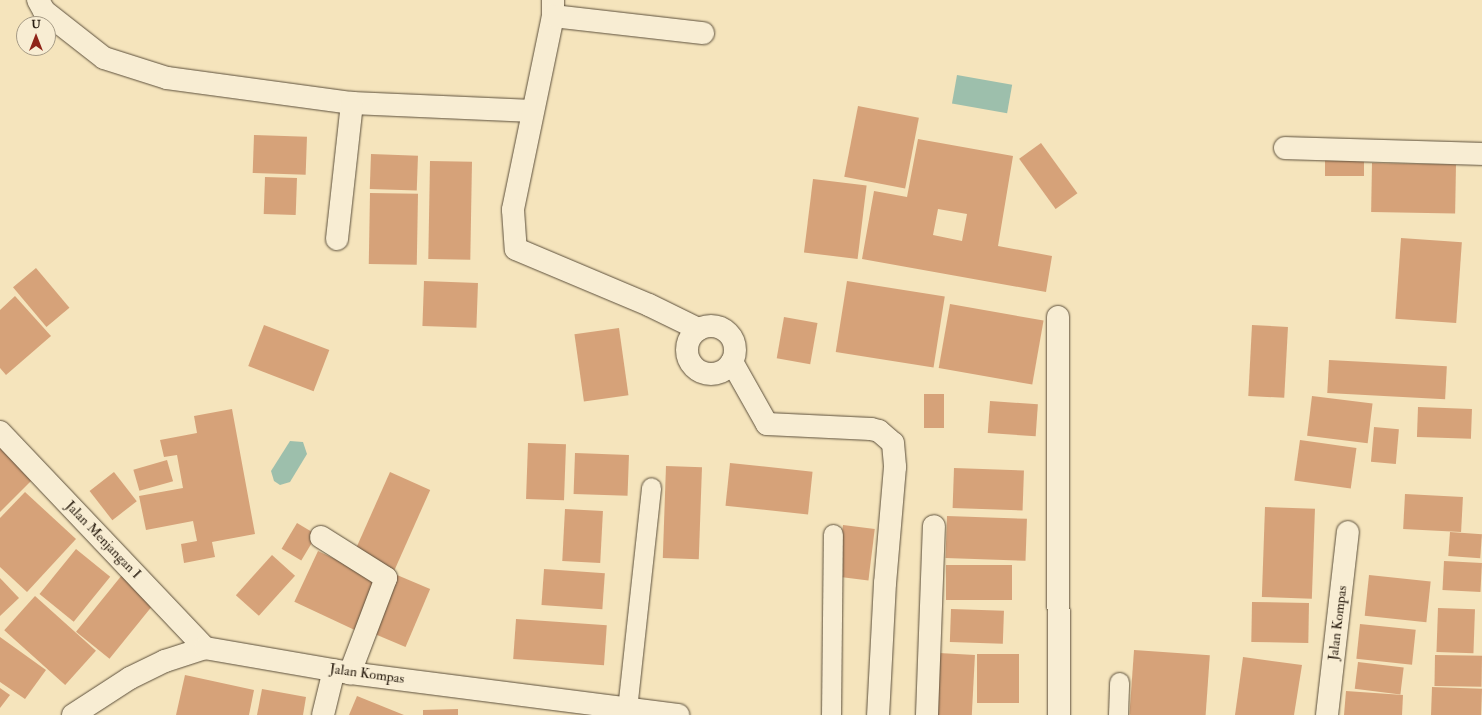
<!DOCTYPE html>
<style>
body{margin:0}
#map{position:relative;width:1482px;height:715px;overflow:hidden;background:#f5e4bc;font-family:"IM FELL Double Pica",serif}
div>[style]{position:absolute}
.water>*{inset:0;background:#9dbfac;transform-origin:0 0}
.building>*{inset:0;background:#d6a279;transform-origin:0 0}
.roads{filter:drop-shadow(0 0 1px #5c4f3b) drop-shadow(0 0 1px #5c4f3b)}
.service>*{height:19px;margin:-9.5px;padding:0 9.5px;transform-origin:9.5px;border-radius:9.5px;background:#f8edd3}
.minor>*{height:22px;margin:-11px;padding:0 11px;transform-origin:11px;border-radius:11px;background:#f8edd3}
.minor>.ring{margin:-11px;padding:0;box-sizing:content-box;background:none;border:22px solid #f8edd3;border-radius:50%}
.secondary>*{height:22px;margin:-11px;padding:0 11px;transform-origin:11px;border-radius:11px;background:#f8edd3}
span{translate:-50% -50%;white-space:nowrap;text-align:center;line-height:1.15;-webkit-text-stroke:3.5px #f8edd3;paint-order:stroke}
.street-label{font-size:14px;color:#291d10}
.north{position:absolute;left:16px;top:16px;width:40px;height:40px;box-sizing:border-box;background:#f8edd3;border:1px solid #a59a85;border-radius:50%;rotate:0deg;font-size:11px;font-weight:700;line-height:16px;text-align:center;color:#291d10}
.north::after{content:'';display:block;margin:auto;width:14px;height:18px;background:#8f2418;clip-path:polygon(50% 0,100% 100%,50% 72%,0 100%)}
</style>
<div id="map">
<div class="water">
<div style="left:957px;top:75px;width:56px;height:29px;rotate:10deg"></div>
<div style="clip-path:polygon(290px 441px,303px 442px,307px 454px,290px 482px,280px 485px,274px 481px,271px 471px)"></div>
</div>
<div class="building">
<div style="left:858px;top:106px;width:62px;height:72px;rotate:11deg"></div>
<div style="left:254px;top:135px;width:53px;height:38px;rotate:2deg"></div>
<div style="clip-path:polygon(evenodd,918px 139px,1013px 156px,998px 246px,1052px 256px,1046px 292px,862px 259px,874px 191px,907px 197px,918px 139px,938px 209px,967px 214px,962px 241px,933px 235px,938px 209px)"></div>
<div style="left:1041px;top:143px;width:62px;height:27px;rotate:54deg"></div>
<div style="left:371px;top:154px;width:47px;height:35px;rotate:2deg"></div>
<div style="left:1364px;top:155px;width:21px;height:39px;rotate:90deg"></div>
<div style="left:430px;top:161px;width:42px;height:98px;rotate:1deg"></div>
<div style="left:1372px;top:163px;width:84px;height:49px;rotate:1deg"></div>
<div style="left:265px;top:177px;width:32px;height:37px;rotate:2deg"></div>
<div style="left:813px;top:179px;width:54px;height:74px;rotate:7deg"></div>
<div style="left:370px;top:193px;width:48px;height:71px;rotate:1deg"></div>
<div style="left:1401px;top:238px;width:61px;height:81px;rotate:4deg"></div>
<div style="left:36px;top:268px;width:52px;height:30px;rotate:50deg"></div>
<div style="left:424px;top:281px;width:54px;height:45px;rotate:2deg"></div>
<div style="left:847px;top:281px;width:99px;height:72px;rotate:9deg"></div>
<div style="clip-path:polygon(15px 296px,51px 336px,6px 375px,0 368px,0 310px)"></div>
<div style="left:950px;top:304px;width:95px;height:65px;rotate:10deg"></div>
<div style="left:784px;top:317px;width:34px;height:42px;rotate:10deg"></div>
<div style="left:264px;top:325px;width:70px;height:44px;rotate:21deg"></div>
<div style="left:1252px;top:325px;width:36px;height:71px;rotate:3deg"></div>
<div style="left:619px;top:328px;width:68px;height:45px;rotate:82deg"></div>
<div style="left:1329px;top:360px;width:118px;height:33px;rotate:3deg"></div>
<div style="left:924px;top:394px;width:20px;height:34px"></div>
<div style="left:1312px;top:396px;width:61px;height:40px;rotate:7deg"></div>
<div style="left:990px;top:401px;width:48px;height:32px;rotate:4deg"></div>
<div style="left:1418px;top:407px;width:54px;height:30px;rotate:2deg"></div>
<div style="clip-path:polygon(232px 409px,255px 534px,212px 542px,215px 557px,184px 563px,181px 544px,197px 541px,193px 521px,146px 530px,139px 496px,183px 488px,177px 455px,164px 457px,160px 440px,197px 433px,194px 416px)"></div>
<div style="left:1374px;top:427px;width:25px;height:35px;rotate:5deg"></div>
<div style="left:1300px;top:440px;width:57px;height:41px;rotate:8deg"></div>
<div style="left:528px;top:443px;width:38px;height:56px;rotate:2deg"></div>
<div style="clip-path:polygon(0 445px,34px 478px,0 512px)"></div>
<div style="left:575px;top:453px;width:54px;height:41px;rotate:2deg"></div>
<div style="left:167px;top:460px;width:22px;height:35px;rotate:74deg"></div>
<div style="left:730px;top:463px;width:83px;height:43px;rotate:6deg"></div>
<div style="left:666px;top:466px;width:36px;height:92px;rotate:2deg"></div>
<div style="left:954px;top:468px;width:70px;height:40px;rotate:2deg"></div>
<div style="left:114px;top:472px;width:37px;height:31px;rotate:52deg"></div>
<div style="left:390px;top:472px;width:44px;height:91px;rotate:24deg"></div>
<div style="clip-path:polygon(25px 492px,76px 539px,27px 592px,0 567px,0 518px)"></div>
<div style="left:1405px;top:494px;width:58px;height:35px;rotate:3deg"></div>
<div style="left:1265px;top:507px;width:50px;height:90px;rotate:2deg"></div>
<div style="left:565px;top:509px;width:38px;height:52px;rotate:3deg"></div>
<div style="left:947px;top:516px;width:80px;height:42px;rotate:2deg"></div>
<div style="left:297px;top:523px;width:23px;height:30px;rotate:31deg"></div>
<div style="left:843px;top:525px;width:32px;height:52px;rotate:7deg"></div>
<div style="left:1450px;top:532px;width:32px;height:24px;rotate:4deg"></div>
<div style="left:76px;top:549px;width:44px;height:58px;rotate:39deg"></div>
<div style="left:318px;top:551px;width:69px;height:56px;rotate:25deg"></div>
<div style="left:272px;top:555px;width:31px;height:54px;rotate:42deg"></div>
<div style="left:1444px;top:561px;width:38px;height:29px;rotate:3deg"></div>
<div style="left:946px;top:565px;width:66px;height:35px"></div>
<div style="left:544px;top:569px;width:61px;height:36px;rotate:4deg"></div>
<div style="left:122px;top:575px;width:43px;height:73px;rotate:39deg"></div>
<div style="left:397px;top:575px;width:36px;height:63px;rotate:23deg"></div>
<div style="left:1369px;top:575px;width:62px;height:41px;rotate:6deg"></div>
<div style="clip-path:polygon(0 578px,19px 598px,0 616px)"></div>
<div style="left:35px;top:596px;width:82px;height:46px;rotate:42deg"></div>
<div style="left:1252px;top:602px;width:57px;height:40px;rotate:1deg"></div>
<div style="left:1438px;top:608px;width:37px;height:44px;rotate:2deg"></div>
<div style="left:951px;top:609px;width:53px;height:33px;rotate:2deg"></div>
<div style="left:516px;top:619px;width:91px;height:40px;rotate:4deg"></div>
<div style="left:1360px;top:624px;width:56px;height:35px;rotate:6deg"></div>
<div style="clip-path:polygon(0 637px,46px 670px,25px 699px,0 682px)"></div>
<div style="left:1134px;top:650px;width:76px;height:65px;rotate:4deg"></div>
<div style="left:939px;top:653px;width:36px;height:62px;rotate:3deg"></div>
<div style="left:977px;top:654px;width:42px;height:49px"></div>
<div style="left:1435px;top:655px;width:47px;height:31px;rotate:1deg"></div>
<div style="clip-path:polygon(1243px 657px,1302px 665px,1294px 715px,1235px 715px)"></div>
<div style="left:1358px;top:662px;width:46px;height:27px;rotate:7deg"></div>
<div style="clip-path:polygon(185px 675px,254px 690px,249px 715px,176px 715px)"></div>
<div style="left:1432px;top:687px;width:50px;height:28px;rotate:2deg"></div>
<div style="clip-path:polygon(0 688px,10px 695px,0 708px)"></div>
<div style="clip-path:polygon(262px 689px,306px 697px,303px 715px,257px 715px)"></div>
<div style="clip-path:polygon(1346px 691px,1403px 695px,1402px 715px,1344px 715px)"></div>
<div style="clip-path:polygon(357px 696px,404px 715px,349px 715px)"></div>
<div style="clip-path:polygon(458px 709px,458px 715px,423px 715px,423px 710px)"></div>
</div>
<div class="roads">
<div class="service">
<div style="left:627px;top:709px;width:223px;rotate:-83.8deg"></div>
<div style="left:831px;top:715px;width:181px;rotate:-89.4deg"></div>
<div style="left:1118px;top:715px;width:33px;rotate:-88deg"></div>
</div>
<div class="minor">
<div style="left:38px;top:0;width:13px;rotate:61deg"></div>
<div style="left:44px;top:11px;width:76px;rotate:38.1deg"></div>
<div style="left:104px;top:58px;width:66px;rotate:17.6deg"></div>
<div style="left:167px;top:78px;width:187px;rotate:7.7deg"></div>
<div style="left:352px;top:103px;width:181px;rotate:2.5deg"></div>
<div style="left:553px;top:0;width:16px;rotate:90deg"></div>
<div style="left:553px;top:16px;width:198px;rotate:101.7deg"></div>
<div style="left:513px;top:210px;width:39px;rotate:86deg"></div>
<div style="left:516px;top:249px;width:144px;rotate:22.8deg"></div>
<div style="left:649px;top:305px;width:55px;rotate:26.1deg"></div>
<div style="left:553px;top:16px;width:151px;rotate:6.5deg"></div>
<div style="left:1285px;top:148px;width:197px;rotate:1.7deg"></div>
<div style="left:337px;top:239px;width:137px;rotate:-83.7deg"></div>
<div style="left:1058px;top:317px;width:398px;rotate:89.9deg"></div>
<div class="ring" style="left:687px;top:326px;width:26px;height:26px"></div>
<div style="left:732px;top:362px;width:71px;rotate:60.6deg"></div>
<div style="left:767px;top:424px;width:104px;rotate:2.8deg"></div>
<div style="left:871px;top:429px;width:8px;rotate:14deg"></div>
<div style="left:879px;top:431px;width:18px;rotate:41deg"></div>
<div style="left:893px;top:443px;width:24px;rotate:85deg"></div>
<div style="left:895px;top:467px;width:116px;rotate:94.9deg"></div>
<div style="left:885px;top:583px;width:132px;rotate:93deg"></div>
<div style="left:0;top:432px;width:298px;rotate:46.5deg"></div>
<div style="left:321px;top:537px;width:77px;rotate:32.2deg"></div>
<div style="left:386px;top:578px;width:102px;rotate:110.8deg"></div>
<div style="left:323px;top:715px;width:46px;rotate:-76.3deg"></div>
<div style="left:927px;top:715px;width:189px;rotate:-87.9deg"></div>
<div style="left:1327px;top:715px;width:184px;rotate:-83.5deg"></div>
</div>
<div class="secondary">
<div style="left:73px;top:715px;width:68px;rotate:-33deg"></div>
<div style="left:130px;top:678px;width:39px;rotate:-26deg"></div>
<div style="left:165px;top:661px;width:42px;rotate:-18deg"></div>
<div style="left:205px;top:648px;width:147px;rotate:9.8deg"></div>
<div style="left:350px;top:673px;width:331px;rotate:7.3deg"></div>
</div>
</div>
<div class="street-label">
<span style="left:103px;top:540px;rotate:46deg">Jalan Menjangan I</span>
<span style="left:1338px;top:623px;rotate:-83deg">Jalan Kompas</span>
<span style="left:367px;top:674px;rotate:8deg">Jalan Kompas</span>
</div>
<div class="north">U</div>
</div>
